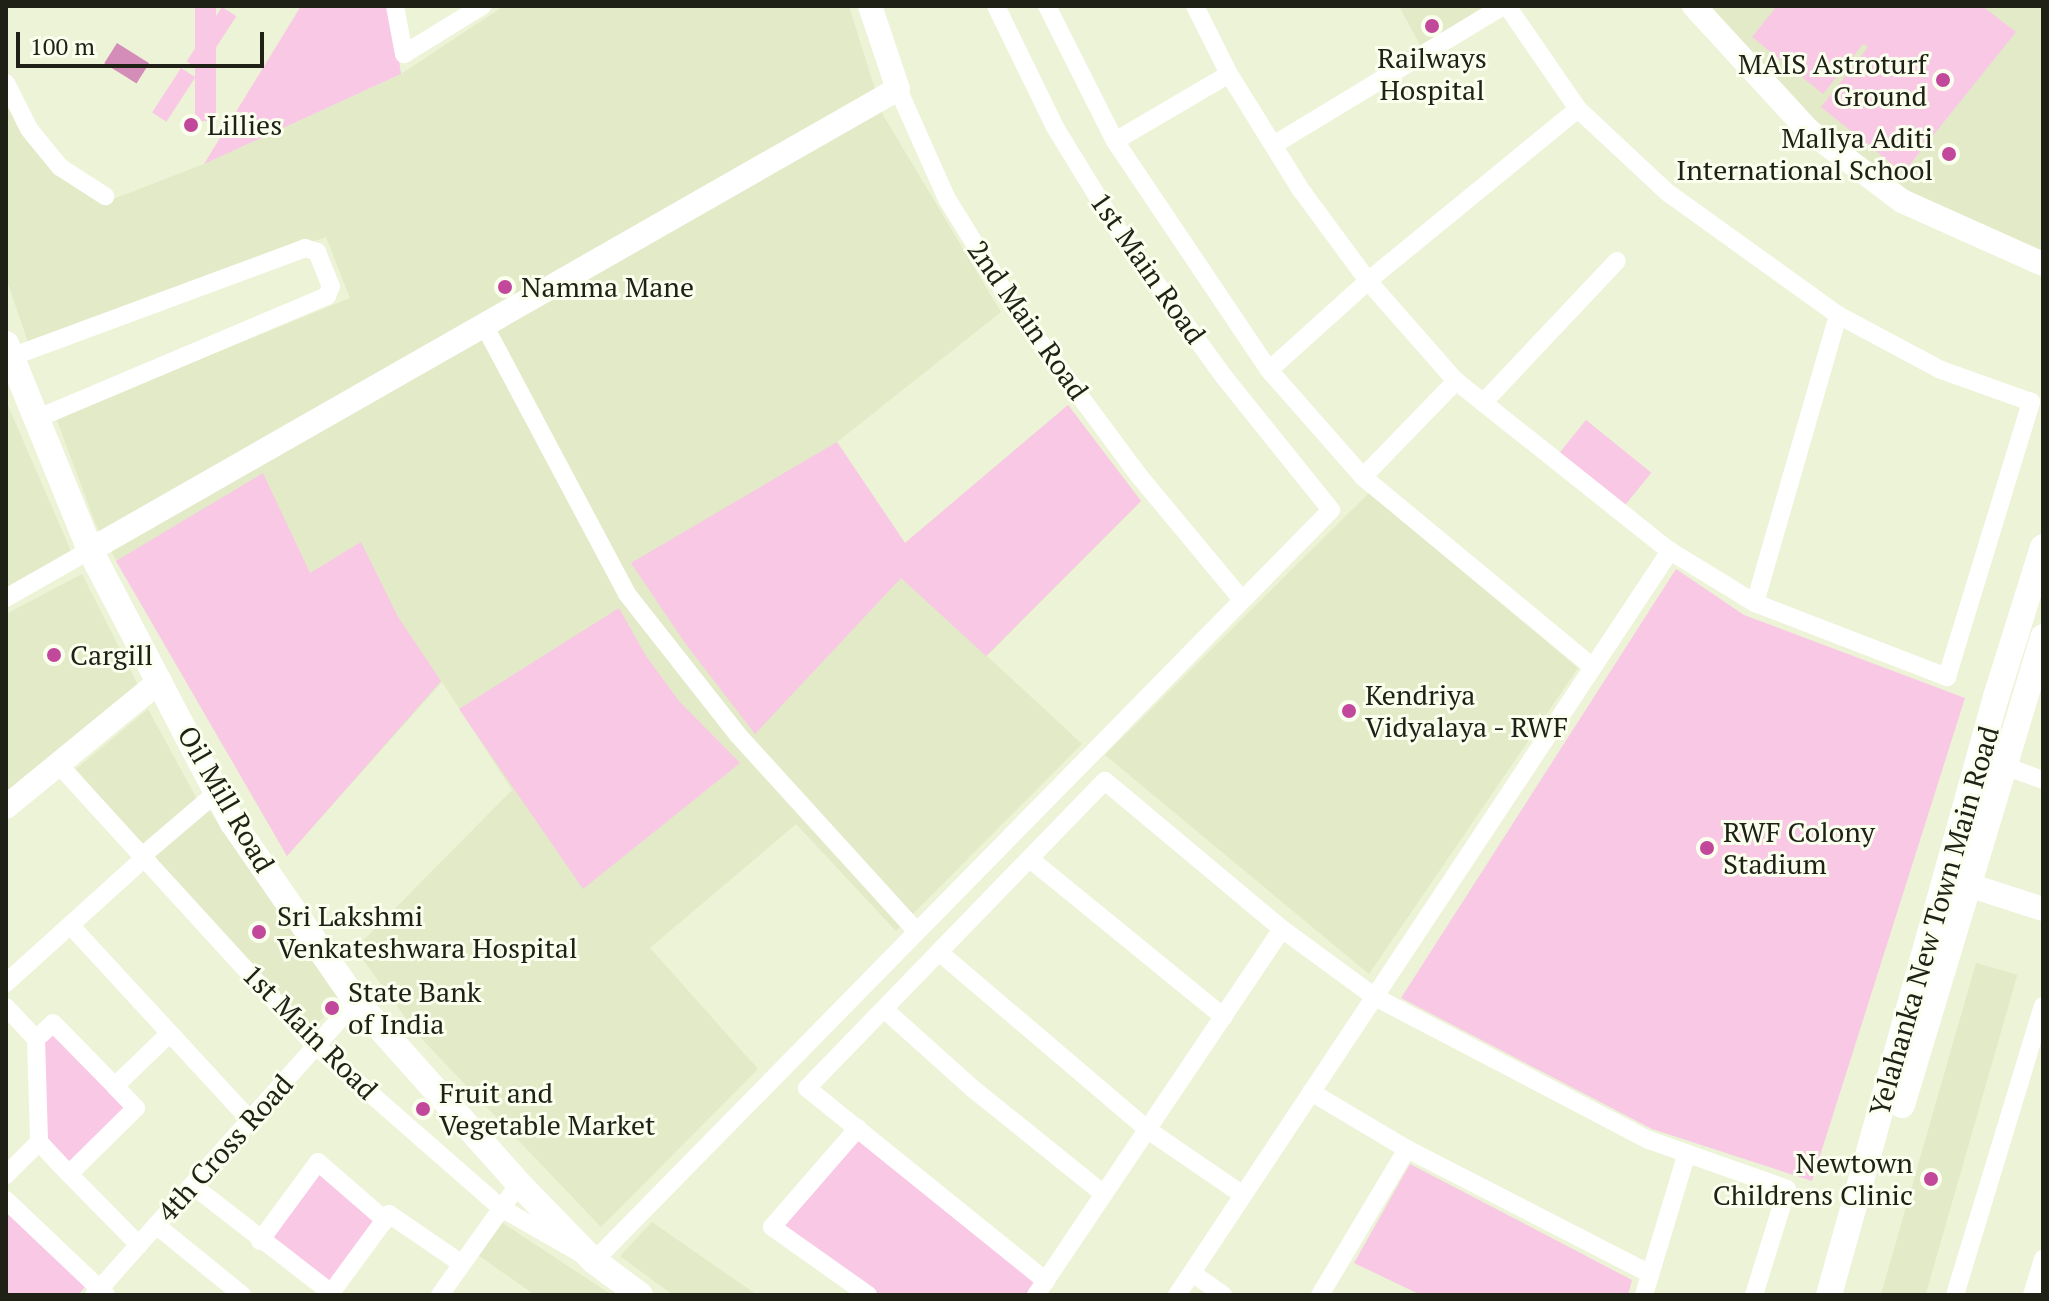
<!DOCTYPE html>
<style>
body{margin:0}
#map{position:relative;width:2049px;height:1301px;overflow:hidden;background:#ecf3d7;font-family:"PT Serif",serif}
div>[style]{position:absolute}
.built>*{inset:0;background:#e2eac7;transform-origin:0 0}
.green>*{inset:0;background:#f9c8e5;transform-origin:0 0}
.water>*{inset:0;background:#d48db9;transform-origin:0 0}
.minor>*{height:18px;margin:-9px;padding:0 9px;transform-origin:9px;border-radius:9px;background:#fff}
.tertiary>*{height:24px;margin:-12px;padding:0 12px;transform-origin:12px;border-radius:12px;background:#fff}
.secondary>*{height:26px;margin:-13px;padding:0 13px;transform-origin:13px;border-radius:13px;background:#fff}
.dots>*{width:22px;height:22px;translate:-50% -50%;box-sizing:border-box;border:4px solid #faffee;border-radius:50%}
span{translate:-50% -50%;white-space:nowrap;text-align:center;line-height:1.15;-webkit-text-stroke:6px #faffee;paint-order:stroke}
.poi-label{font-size:28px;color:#1f2117}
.right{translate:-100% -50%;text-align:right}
.left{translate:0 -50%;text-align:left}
.street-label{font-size:28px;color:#1f2117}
.frame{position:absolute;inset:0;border:8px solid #1f2117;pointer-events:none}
.scale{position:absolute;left:16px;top:32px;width:248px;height:36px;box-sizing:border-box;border:4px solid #1f2117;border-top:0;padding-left:10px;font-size:24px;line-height:28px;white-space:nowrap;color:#1f2117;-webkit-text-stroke:6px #faffee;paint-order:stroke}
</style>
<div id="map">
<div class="built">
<div style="clip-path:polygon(504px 6px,849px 6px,883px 115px,1001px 312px,837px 442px,905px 543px,1068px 405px,1141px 501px,987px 656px,1082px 744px,896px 931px,796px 824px,650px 948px,758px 1069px,601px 1227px,419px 1036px,355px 949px,512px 790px,442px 682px,287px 856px,96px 525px,56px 418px,350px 298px,326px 237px,28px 342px,6px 278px,6px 101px,26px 140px,54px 172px,103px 203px,204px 164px,401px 74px)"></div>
<div style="clip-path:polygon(1399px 6px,1489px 6px,1420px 45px)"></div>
<div style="clip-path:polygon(1709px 6px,2043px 6px,2043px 252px,1918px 198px,1814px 124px)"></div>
<div style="clip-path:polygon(6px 401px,71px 551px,6px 587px)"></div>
<div style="clip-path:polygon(1369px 493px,1578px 668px,1369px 974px,1105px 755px)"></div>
<div style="clip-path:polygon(82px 574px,141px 691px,6px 794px,6px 614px)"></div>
<div style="clip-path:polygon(148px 709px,198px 801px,143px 847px,76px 769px)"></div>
<div style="clip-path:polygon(209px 810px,341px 1001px,307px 1033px,150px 859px)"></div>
<div style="left:1976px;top:963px;width:43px;height:346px;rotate:16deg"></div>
<div style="clip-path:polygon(498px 1220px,612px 1295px,535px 1295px,475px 1253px)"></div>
<div style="clip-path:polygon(652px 1222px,757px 1295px,673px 1295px,620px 1256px)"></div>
</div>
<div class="green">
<div style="left:195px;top:6px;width:21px;height:115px"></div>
<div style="clip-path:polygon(301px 6px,391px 6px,401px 74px,204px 164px)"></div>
<div style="clip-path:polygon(1777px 6px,1982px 6px,2016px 32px,1903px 173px,1821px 107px,1868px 47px,1863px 44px,1823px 94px,1752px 37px)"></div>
<div style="left:222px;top:7px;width:17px;height:65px;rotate:33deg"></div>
<div style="left:181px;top:68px;width:17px;height:53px;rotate:33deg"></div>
<div style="clip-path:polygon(1068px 405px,1141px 501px,986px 656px,901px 578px,755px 734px,685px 643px,631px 563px,837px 442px,905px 543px)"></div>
<div style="left:1586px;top:420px;width:84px;height:44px;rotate:39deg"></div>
<div style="clip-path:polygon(263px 473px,310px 573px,361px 542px,398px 617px,441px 681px,287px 856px,116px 561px)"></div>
<div style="clip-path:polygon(1676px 569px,1744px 615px,1965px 698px,1812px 1181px,1652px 1129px,1401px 998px)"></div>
<div style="clip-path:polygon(619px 608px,646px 656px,679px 701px,740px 763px,583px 889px,459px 709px)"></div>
<div style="clip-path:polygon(54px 1029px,130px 1107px,70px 1167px,44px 1140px,41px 1044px)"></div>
<div style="clip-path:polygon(858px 1128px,1046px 1281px,1036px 1295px,868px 1295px,772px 1227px)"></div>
<div style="clip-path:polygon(1410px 1164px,1632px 1280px,1628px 1295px,1421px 1295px,1354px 1263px)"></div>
<div style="left:321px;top:1169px;width:79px;height:88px;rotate:40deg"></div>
<div style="clip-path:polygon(6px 1205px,86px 1286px,78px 1295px,6px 1295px)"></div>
</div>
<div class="water">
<div style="left:117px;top:43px;width:38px;height:24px;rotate:32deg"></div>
</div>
<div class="minor">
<div style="left:395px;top:6px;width:49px;rotate:79.4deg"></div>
<div style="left:404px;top:54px;width:92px;rotate:-31.6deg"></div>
<div style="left:1047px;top:6px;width:151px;rotate:63.3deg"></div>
<div style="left:1115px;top:141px;width:276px;rotate:56.1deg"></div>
<div style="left:1269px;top:370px;width:142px;rotate:48.7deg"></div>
<div style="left:1363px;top:477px;width:298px;rotate:39.6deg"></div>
<div style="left:1195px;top:6px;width:76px;rotate:63.4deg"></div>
<div style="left:1229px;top:74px;width:137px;rotate:58.2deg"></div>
<div style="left:1301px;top:190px;width:113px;rotate:53.6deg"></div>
<div style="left:1368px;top:281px;width:133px;rotate:48.7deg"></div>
<div style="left:1456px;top:381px;width:273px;rotate:38.5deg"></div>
<div style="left:1670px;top:551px;width:100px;rotate:31.5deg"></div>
<div style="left:1755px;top:603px;width:206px;rotate:21.1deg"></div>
<div style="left:1947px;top:677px;width:288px;rotate:-73deg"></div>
<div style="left:2031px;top:402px;width:96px;rotate:-160.4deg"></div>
<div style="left:1941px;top:370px;width:117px;rotate:-151.9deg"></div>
<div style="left:1838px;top:315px;width:209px;rotate:-144.3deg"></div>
<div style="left:1668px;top:193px;width:123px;rotate:-137deg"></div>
<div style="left:1578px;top:109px;width:271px;rotate:140.7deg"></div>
<div style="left:1368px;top:281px;width:133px;rotate:138deg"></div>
<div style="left:1507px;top:6px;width:125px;rotate:55.4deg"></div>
<div style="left:6px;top:83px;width:51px;rotate:63.4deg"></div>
<div style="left:29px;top:129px;width:49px;rotate:50.8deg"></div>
<div style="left:60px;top:167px;width:54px;rotate:32.8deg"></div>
<div style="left:898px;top:89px;width:120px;rotate:66deg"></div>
<div style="left:947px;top:199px;width:127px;rotate:58.2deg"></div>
<div style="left:1014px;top:307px;width:212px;rotate:53.5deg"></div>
<div style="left:1140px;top:477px;width:160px;rotate:50.3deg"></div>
<div style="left:1115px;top:141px;width:132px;rotate:-30.4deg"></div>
<div style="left:1275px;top:144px;width:267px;rotate:-31.2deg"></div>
<div style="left:483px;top:323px;width:307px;rotate:62deg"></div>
<div style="left:627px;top:594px;width:179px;rotate:51.8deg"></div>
<div style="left:738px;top:735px;width:266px;rotate:47.7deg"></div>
<div style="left:11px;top:357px;width:314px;rotate:-20.3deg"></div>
<div style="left:305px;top:248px;width:13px;rotate:18deg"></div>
<div style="left:317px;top:252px;width:37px;rotate:68deg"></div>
<div style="left:331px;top:286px;width:11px;rotate:112deg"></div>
<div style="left:327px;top:296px;width:316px;rotate:157.1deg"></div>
<div style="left:1483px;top:403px;width:195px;rotate:-46.7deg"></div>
<div style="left:1363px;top:477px;width:134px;rotate:-45.9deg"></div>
<div style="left:6px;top:598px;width:97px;rotate:-29.7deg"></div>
<div style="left:1755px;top:603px;width:300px;rotate:-73.9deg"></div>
<div style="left:59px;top:765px;width:381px;rotate:47.6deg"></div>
<div style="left:316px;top:1046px;width:246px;rotate:41.2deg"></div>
<div style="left:501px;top:1208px;width:107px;rotate:29.7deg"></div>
<div style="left:594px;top:1261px;width:1052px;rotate:-45.54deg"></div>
<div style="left:1331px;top:510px;width:171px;rotate:-128.8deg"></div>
<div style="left:1224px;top:377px;width:181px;rotate:-125.8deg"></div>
<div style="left:1118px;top:230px;width:121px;rotate:-121.5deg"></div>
<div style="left:1055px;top:127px;width:135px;rotate:-116deg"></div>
<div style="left:2002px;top:765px;width:44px;rotate:20.1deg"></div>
<div style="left:141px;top:857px;width:100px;rotate:-40.5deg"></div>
<div style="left:1030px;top:859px;width:250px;rotate:39.2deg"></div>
<div style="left:71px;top:926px;width:263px;rotate:47.3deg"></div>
<div style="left:939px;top:952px;width:275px;rotate:40.4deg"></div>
<div style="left:1148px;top:1130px;width:115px;rotate:34.4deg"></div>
<div style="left:6px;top:983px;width:185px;rotate:-42.1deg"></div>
<div style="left:6px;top:1007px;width:44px;rotate:46.8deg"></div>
<div style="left:36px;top:1039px;width:103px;rotate:88.3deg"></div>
<div style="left:39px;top:1142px;width:47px;rotate:135deg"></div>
<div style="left:884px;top:1009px;width:118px;rotate:41.9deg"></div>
<div style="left:972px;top:1088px;width:169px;rotate:38.8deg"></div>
<div style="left:36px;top:1039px;width:23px;rotate:-43deg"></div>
<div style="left:53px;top:1023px;width:88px;rotate:45.5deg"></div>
<div style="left:1311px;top:1092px;width:112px;rotate:30.7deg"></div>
<div style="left:1407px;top:1149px;width:273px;rotate:27.2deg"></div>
<div style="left:858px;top:1128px;width:131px;rotate:131deg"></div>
<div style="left:772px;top:1227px;width:118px;rotate:35.3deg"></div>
<div style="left:39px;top:1142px;width:44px;rotate:46.8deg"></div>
<div style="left:192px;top:1185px;width:176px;rotate:37.8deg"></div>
<div style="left:331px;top:1293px;width:3px;rotate:135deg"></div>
<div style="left:6px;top:1200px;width:138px;rotate:43.5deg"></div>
<div style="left:156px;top:1225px;width:111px;rotate:39.1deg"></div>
<div style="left:260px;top:1241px;width:98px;rotate:-53.7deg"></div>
<div style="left:318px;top:1162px;width:89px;rotate:40.9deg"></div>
<div style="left:139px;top:1245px;width:100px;rotate:-134.6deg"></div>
<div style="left:69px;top:1174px;width:94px;rotate:-44.6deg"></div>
<div style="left:136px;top:1108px;width:30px;rotate:-134deg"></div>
<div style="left:115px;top:1086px;width:75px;rotate:-43.9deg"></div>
<div style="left:1192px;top:1273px;width:38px;rotate:35deg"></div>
<div style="left:1046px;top:1281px;width:307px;rotate:-141.1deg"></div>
<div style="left:807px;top:1088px;width:428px;rotate:-45.9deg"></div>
<div style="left:1105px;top:781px;width:231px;rotate:39.9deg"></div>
<div style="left:1282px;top:929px;width:115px;rotate:36.2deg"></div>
<div style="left:1375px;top:997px;width:309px;rotate:27.6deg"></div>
<div style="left:1649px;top:1140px;width:146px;rotate:19.5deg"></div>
<div style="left:1787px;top:1189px;width:111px;rotate:107.3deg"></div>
<div style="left:331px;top:1293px;width:98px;rotate:-53.7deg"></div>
<div style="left:389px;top:1214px;width:88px;rotate:34.4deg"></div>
<div style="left:94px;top:1295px;width:394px;rotate:-48.3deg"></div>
<div style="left:440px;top:1295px;width:136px;rotate:-54.6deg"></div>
<div style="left:1036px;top:1295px;width:441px;rotate:-56.1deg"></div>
<div style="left:1177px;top:1295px;width:893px;rotate:-56.47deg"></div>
<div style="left:1320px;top:1295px;width:170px;rotate:-59.2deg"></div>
<div style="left:1644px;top:1295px;width:148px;rotate:-73.2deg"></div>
<div style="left:1955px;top:1295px;width:302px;rotate:-73.1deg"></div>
<div style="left:2032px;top:1295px;width:38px;rotate:-73deg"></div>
</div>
<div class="tertiary">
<div style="left:1694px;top:6px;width:168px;rotate:47.4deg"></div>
<div style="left:1808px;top:130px;width:118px;rotate:37.1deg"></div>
<div style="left:1902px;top:201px;width:154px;rotate:24.1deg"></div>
<div style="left:90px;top:550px;width:930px;rotate:-29.71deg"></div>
<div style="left:898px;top:89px;width:88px;rotate:-108.6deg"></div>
<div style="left:6px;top:807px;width:199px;rotate:-39.3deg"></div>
<div style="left:1950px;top:879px;width:98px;rotate:17.9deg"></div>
</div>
<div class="secondary">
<div style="left:6px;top:344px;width:222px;rotate:67.8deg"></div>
<div style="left:90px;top:550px;width:308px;rotate:62.4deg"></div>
<div style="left:233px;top:823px;width:216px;rotate:55.4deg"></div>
<div style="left:356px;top:1001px;width:245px;rotate:48.3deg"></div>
<div style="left:519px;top:1184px;width:107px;rotate:45.8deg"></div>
<div style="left:594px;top:1261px;width:57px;rotate:36.5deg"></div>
<div style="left:1902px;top:1105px;width:489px;rotate:-73.2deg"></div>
<div style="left:1829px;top:1295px;width:621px;rotate:-74.4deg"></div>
<div style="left:1996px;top:697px;width:157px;rotate:-72.6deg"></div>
</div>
<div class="dots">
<div style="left:1432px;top:26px;background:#c2489b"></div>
<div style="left:1943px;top:80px;background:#c2489b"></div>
<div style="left:191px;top:125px;background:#c2489b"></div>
<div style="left:1949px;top:154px;background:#c2489b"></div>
<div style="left:505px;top:287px;background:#c2489b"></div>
<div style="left:54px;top:655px;background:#c2489b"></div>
<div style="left:1349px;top:711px;background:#c2489b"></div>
<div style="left:1707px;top:848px;background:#c2489b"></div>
<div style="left:259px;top:932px;background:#c2489b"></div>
<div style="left:332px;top:1008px;background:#c2489b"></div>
<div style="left:423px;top:1109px;background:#c2489b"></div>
<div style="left:1931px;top:1179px;background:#c2489b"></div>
</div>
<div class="poi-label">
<span style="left:1432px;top:74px">Railways<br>Hospital</span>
<span class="right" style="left:1927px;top:80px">MAIS Astroturf<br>Ground</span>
<span class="left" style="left:207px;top:125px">Lillies</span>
<span class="right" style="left:1933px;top:154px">Mallya Aditi<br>International School</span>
<span class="left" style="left:521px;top:287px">Namma Mane</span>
<span class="left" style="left:70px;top:655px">Cargill</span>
<span class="left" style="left:1365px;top:711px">Kendriya<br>Vidyalaya - RWF</span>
<span class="left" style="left:1723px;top:848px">RWF Colony<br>Stadium</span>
<span class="left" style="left:277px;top:932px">Sri Lakshmi<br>Venkateshwara Hospital</span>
<span class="left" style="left:348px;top:1008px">State Bank<br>of India</span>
<span class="left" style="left:439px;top:1109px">Fruit and<br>Vegetable Market</span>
<span class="right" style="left:1913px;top:1179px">Newtown<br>Childrens Clinic</span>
</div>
<div class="street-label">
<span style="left:1148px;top:268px;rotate:55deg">1st Main Road</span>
<span style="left:1028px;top:320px;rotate:55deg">2nd Main Road</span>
<span style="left:226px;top:799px;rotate:60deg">Oil Mill Road</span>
<span style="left:1934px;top:921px;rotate:-74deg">Yelahanka New Town Main Road</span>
<span style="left:310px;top:1032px;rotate:45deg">1st Main Road</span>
<span style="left:225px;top:1148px;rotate:-48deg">4th Cross Road</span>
</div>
<div class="frame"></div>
<div class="scale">100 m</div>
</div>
